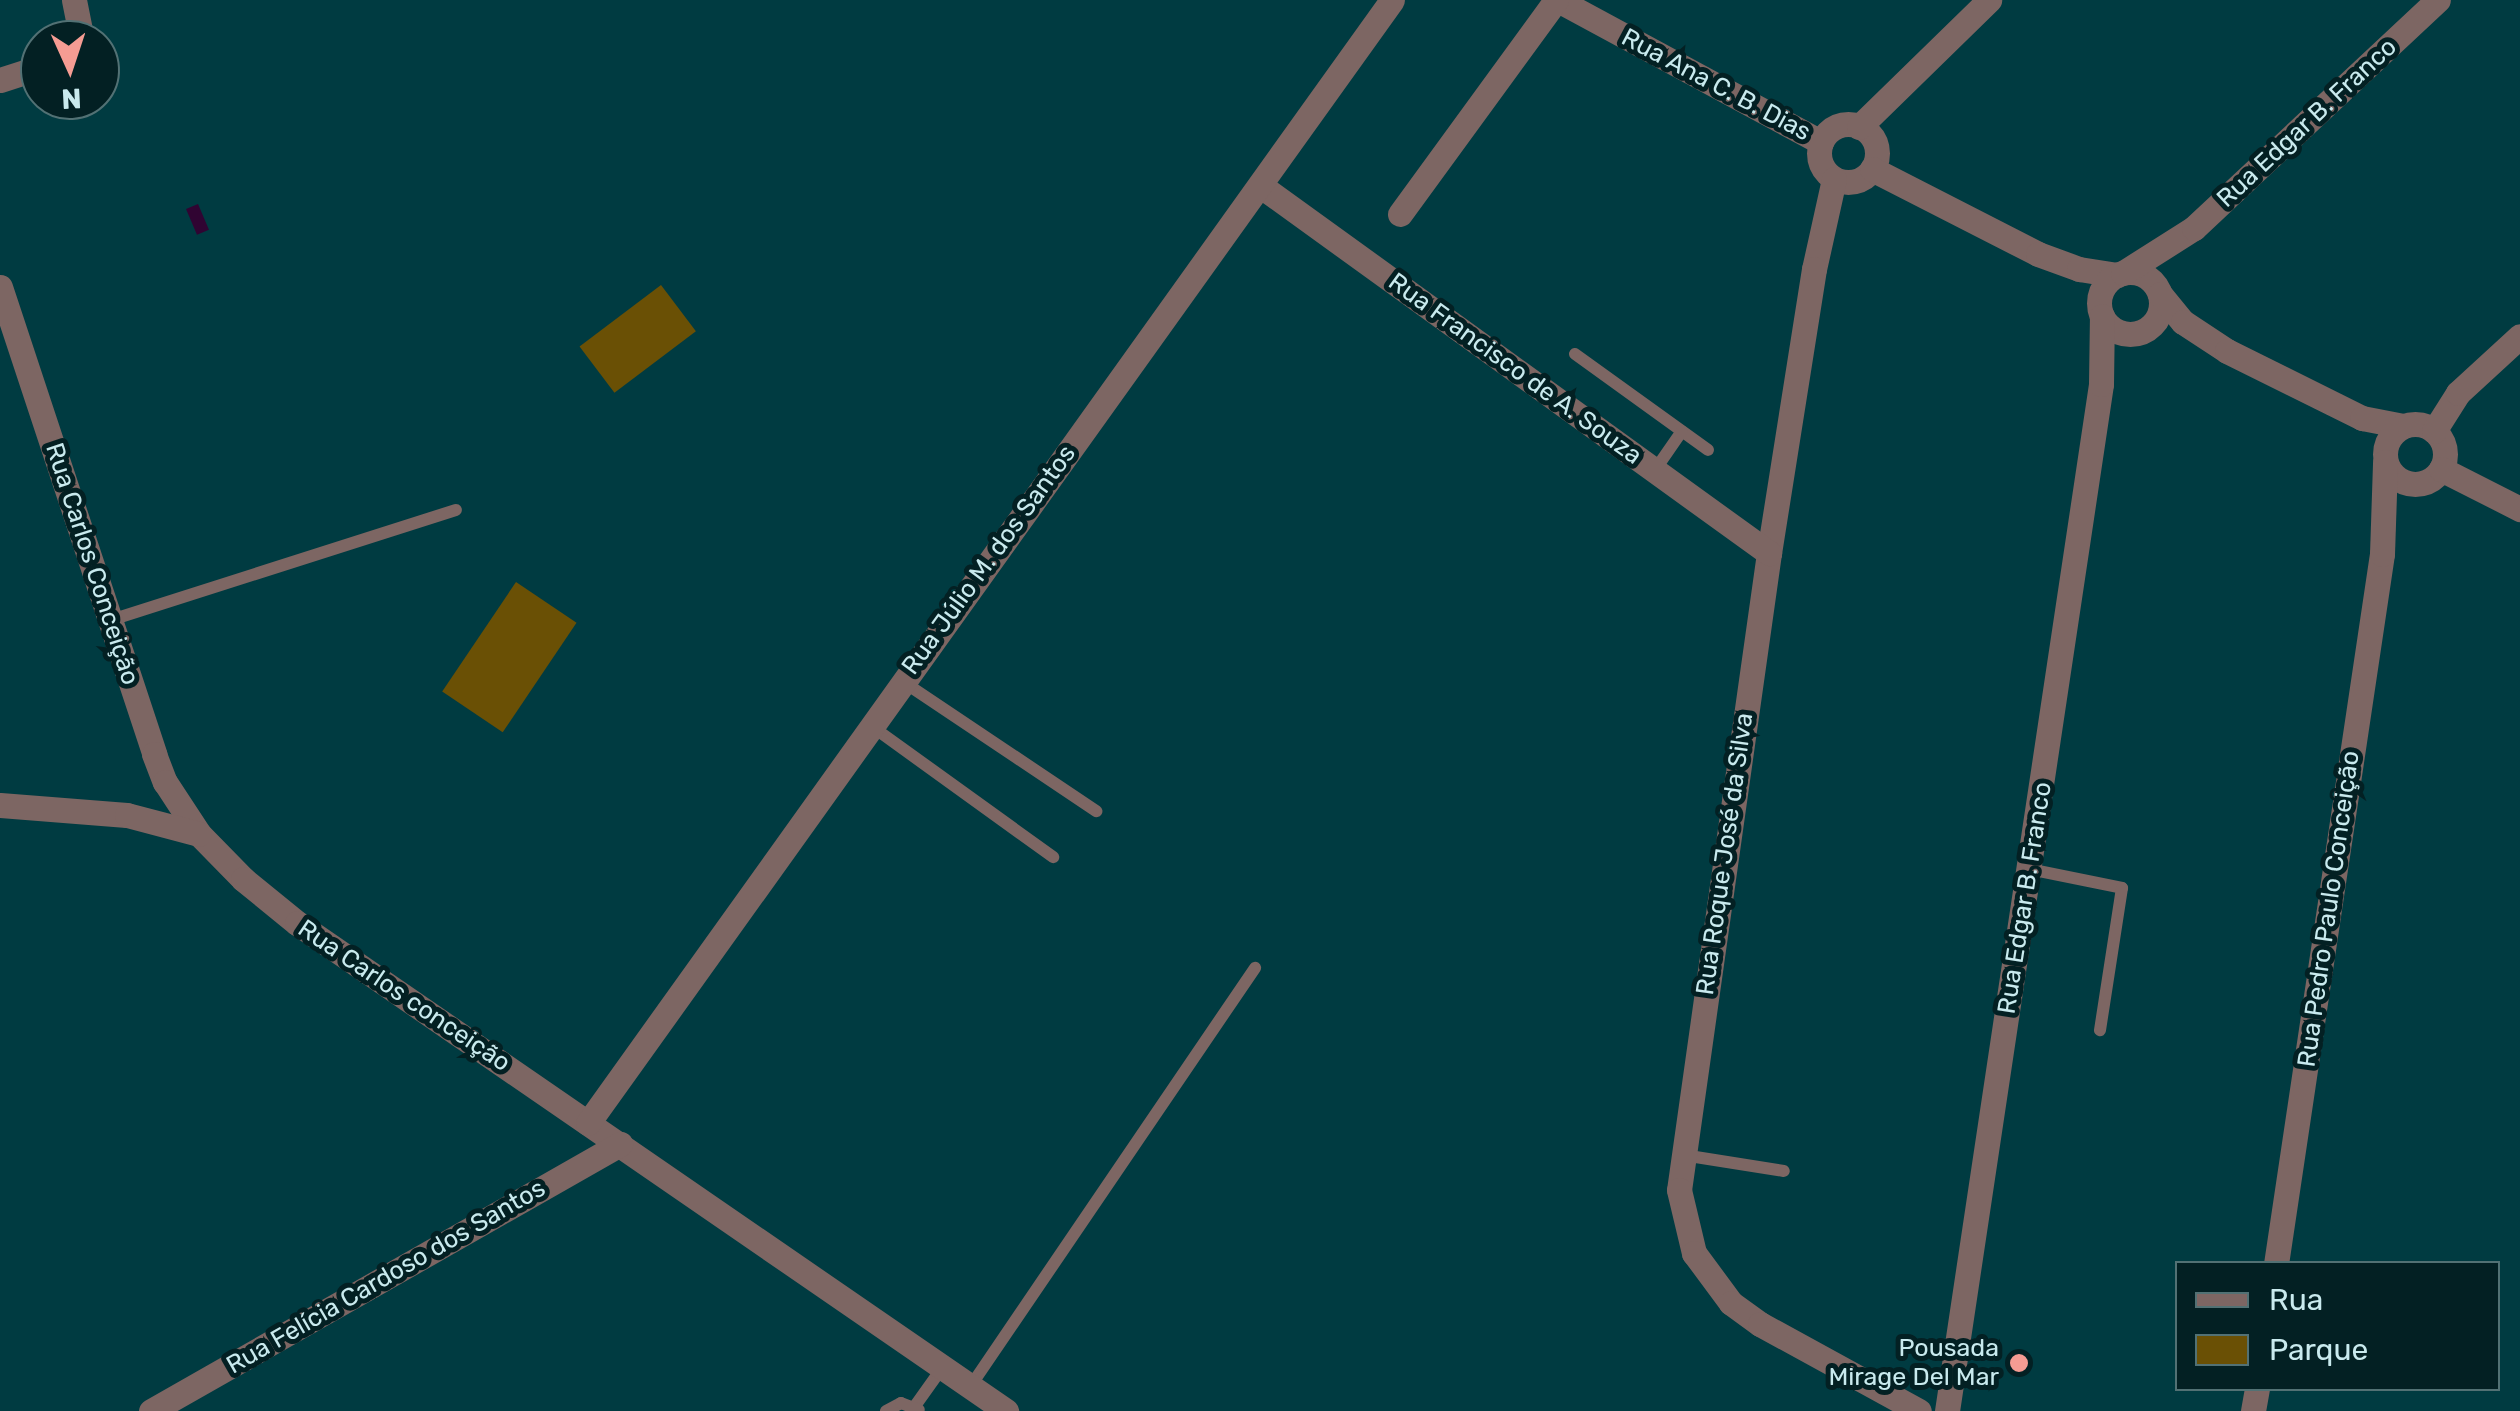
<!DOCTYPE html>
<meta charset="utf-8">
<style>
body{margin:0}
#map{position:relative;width:2520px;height:1411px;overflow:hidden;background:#003b41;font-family:Rubik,sans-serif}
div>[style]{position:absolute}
.green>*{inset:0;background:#6a5005;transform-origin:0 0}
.water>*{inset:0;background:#300432;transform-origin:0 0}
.lane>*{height:12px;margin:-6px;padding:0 6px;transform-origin:6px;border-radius:6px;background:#7d6663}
.street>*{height:25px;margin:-12.5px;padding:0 12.5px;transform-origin:12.5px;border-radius:12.5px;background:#7d6663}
.street>.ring{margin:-12.5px;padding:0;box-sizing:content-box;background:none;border:25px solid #7d6663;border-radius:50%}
.dots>*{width:28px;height:28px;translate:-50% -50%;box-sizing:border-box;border:5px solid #032023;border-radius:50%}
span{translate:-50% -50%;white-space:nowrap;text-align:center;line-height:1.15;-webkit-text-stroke:10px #032023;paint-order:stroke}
.street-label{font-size:25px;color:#c9eaee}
.poi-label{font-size:25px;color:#c9eaee}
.right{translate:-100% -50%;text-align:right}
.legend{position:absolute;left:2175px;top:1261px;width:325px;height:130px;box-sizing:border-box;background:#032023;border:2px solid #527174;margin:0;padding:12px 18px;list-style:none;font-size:30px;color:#c9eaee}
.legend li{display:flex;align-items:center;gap:20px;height:50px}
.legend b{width:50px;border:2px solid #527174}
.north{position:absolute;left:20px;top:20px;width:100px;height:100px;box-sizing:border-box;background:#032023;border:2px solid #527174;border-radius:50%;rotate:177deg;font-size:28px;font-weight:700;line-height:40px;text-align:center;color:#c9eaee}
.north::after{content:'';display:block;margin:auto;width:35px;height:45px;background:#f59c93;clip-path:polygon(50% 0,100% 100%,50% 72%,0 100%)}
</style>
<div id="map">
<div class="green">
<div style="left:661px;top:285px;width:58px;height:102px;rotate:53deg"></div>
<div style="left:516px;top:582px;width:73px;height:132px;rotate:34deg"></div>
</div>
<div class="water">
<div style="left:198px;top:204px;width:28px;height:13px;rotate:67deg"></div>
</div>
<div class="lane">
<div style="left:1575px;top:354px;width:164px;rotate:35.8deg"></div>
<div style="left:1655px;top:470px;width:47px;rotate:-55.3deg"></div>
<div style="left:111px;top:620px;width:362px;rotate:-17.7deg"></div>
<div style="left:902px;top:681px;width:234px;rotate:33.8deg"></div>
<div style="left:870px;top:725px;width:226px;rotate:35.8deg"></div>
<div style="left:2029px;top:869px;width:95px;rotate:11.5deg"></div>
<div style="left:2122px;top:888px;width:144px;rotate:98.8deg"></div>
<div style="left:1683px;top:1155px;width:102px;rotate:9deg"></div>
<div style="left:970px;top:1387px;width:507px;rotate:-55.78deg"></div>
<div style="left:915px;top:1406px;width:47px;rotate:-54.6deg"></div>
<div style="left:886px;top:1411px;width:17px;rotate:-28deg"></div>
<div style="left:901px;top:1403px;width:19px;rotate:21deg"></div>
</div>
<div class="street">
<div style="left:74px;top:0;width:41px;rotate:78.7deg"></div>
<div style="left:1558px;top:0;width:299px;rotate:28.4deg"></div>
<div style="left:0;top:80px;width:42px;rotate:-18deg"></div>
<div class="ring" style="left:1819px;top:124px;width:33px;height:33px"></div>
<div style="left:1859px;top:127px;width:182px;rotate:-44.3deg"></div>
<div style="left:1872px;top:169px;width:186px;rotate:27.1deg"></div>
<div style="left:2038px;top:254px;width:44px;rotate:20.1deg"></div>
<div style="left:2079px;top:269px;width:39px;rotate:9deg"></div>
<div style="left:1834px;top:179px;width:92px;rotate:102.5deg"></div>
<div style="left:1814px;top:269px;width:288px;rotate:99deg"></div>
<div style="left:1769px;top:553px;width:643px;rotate:98.04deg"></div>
<div style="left:1679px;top:1190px;width:65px;rotate:76.6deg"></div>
<div style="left:1694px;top:1253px;width:62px;rotate:53.5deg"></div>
<div style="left:1731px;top:1303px;width:36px;rotate:36deg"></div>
<div style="left:1760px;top:1324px;width:181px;rotate:28.7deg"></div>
<div style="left:1261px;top:186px;width:627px;rotate:35.85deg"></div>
<div style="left:1400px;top:214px;width:265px;rotate:-53.9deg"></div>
<div class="ring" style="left:2099px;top:272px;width:37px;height:37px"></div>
<div style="left:2123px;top:273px;width:84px;rotate:-32.4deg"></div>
<div style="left:2194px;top:228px;width:334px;rotate:-43.1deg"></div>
<div style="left:0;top:287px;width:492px;rotate:71.7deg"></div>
<div style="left:154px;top:754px;width:30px;rotate:69deg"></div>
<div style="left:165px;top:782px;width:62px;rotate:56.8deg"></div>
<div style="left:199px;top:834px;width:63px;rotate:45.6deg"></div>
<div style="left:243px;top:879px;width:70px;rotate:39.2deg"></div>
<div style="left:297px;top:923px;width:861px;rotate:34.54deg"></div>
<div style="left:2160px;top:294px;width:36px;rotate:51deg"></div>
<div style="left:2183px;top:322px;width:53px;rotate:33.4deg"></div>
<div style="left:2227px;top:351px;width:151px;rotate:26.4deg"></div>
<div style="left:2362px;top:418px;width:42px;rotate:11deg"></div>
<div class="ring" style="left:2385px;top:424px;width:35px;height:35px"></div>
<div style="left:2434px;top:431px;width:45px;rotate:-57.7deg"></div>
<div style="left:2458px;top:393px;width:84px;rotate:-42.6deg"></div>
<div style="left:2441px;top:469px;width:89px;rotate:26.9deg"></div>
<div style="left:0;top:805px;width:127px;rotate:4.5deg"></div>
<div style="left:127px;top:815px;width:74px;rotate:14.8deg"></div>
<div style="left:588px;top:1123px;width:1381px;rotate:-54.4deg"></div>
<div style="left:2276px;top:1264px;width:718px;rotate:-81.51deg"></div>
<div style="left:2382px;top:554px;width:92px;rotate:-88.1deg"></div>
<div style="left:151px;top:1411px;width:540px;rotate:-29.65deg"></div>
<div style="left:1947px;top:1411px;width:1038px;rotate:-81.47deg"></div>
<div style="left:2101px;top:384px;width:68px;rotate:-89.2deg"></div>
<div style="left:2253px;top:1411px;width:23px;rotate:-80deg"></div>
</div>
<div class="dots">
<div style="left:2019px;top:1363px;background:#f59c93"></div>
</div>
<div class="street-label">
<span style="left:1716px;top:85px;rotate:28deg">Rua Ana C. B. Dias</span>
<span style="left:2307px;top:123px;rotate:-43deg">Rua Edgar B. Franco</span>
<span style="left:1515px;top:369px;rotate:36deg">Rua Francisco de A. Souza</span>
<span style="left:989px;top:560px;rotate:-54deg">Rua Júlio M. dos Santos</span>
<span style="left:92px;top:564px;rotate:72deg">Rua Carlos Conceição</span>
<span style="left:1725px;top:854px;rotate:-82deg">Rua Roque José da Silva</span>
<span style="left:2025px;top:898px;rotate:-81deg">Rua Edgar B. Franco</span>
<span style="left:2329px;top:909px;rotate:-82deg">Rua Pedro Paulo Conceição</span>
<span style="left:404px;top:996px;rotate:34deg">Rua Carlos conceição</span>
<span style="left:386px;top:1277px;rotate:-30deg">Rua Felícia Cardoso dos Santos</span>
</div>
<div class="poi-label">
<span class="right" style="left:1999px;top:1363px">Pousada<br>Mirage Del Mar</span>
</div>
<ul class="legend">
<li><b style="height:12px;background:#7d6663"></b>Rua</li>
<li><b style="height:28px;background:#6a5005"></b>Parque</li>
</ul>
<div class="north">N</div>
</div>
